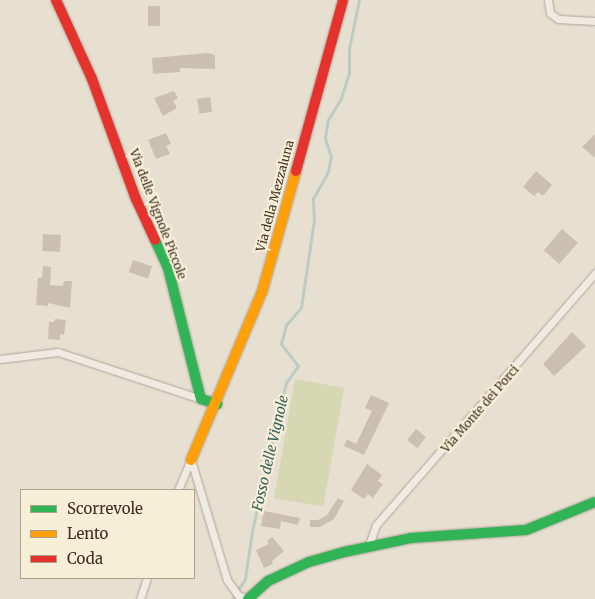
<!DOCTYPE html>
<style>
body{margin:0}
#map{position:relative;width:595px;height:599px;overflow:hidden;background:#e7e0d1;font-family:Merriweather,serif}
div>[style]{position:absolute}
.green>*{inset:0;background:#d6d7b3;transform-origin:0 0}
.stream>*{height:2.5px;margin:-1.25px;padding:0 1.25px;transform-origin:1.25px;border-radius:1.25px;background:#bcccc2}
.building>*{inset:0;background:#cbbfb2;transform-origin:0 0}
.roads{filter:drop-shadow(0 0 1px #ada599) drop-shadow(0 0 1px #ada599)}
.street>*{height:7px;margin:-3.5px;padding:0 3.5px;transform-origin:3.5px;border-radius:3.5px;background:#efebe3}
.fast>*{height:10px;margin:-5px;padding:0 5px;transform-origin:5px;border-radius:5px;background:#30b455}
.slow>*{height:10px;margin:-5px;padding:0 5px;transform-origin:5px;border-radius:5px;background:#ff9f0a}
.jam>*{height:10px;margin:-5px;padding:0 5px;transform-origin:5px;border-radius:5px;background:#e5322d}
span{translate:-50% -50%;white-space:nowrap;text-align:center;line-height:1.15;-webkit-text-stroke:4.5px #f7eed8;paint-order:stroke}
.street-label{font-size:12px;color:#3d2e20}
.water-label{font-size:14px;color:#2f5d5a;font-style:italic}
.legend{position:absolute;left:20px;top:489px;width:175px;height:90px;box-sizing:border-box;background:#f7eed8;border:1px solid #ada18e;margin:0;padding:6px 9px;list-style:none;font-size:15px;color:#3d2e20}
.legend li{display:flex;align-items:center;gap:10px;height:25px}
.legend b{width:25px;border:1px solid #ada18e}
</style>
<div id="map">
<div class="green">
<div style="left:295px;top:379px;width:50px;height:121px;rotate:10deg"></div>
</div>
<div class="stream">
<div style="left:232px;top:599px;width:24px;rotate:-57deg"></div>
<div style="left:245px;top:579px;width:49px;rotate:-81.7deg"></div>
<div style="left:252px;top:531px;width:152px;rotate:-77.1deg"></div>
<div style="left:286px;top:383px;width:21px;rotate:-55deg"></div>
<div style="left:298px;top:366px;width:28px;rotate:-128deg"></div>
<div style="left:281px;top:344px;width:20px;rotate:-75deg"></div>
<div style="left:286px;top:325px;width:23px;rotate:-49deg"></div>
<div style="left:301px;top:308px;width:89px;rotate:-81.6deg"></div>
<div style="left:314px;top:220px;width:21px;rotate:-93deg"></div>
<div style="left:313px;top:199px;width:31px;rotate:-61deg"></div>
<div style="left:328px;top:172px;width:15px;rotate:-79deg"></div>
<div style="left:331px;top:157px;width:20px;rotate:-108deg"></div>
<div style="left:325px;top:138px;width:18px;rotate:-81deg"></div>
<div style="left:328px;top:120px;width:26px;rotate:-59deg"></div>
<div style="left:341px;top:98px;width:25px;rotate:-72deg"></div>
<div style="left:349px;top:74px;width:25px;rotate:-90deg"></div>
<div style="left:349px;top:49px;width:50px;rotate:-78.5deg"></div>
</div>
<div class="building">
<div style="left:148px;top:6px;width:12px;height:20px"></div>
<div style="clip-path:polygon(208px 53px,215px 55px,215px 69px,180px 68px,180px 72px,153px 74px,152px 58px)"></div>
<div style="clip-path:polygon(174px 91px,178px 98px,173px 101px,177px 108px,163px 116px,154px 98px)"></div>
<div style="left:210px;top:97px;width:15px;height:13px;rotate:82deg"></div>
<div style="clip-path:polygon(166px 133px,171px 144px,166px 146px,170px 154px,156px 159px,148px 140px)"></div>
<div style="clip-path:polygon(595px 134px,595px 158px,582px 147px)"></div>
<div style="clip-path:polygon(536px 171px,552px 185px,543px 196px,538px 192px,534px 196px,523px 187px)"></div>
<div style="left:562px;top:229px;width:21px;height:28px;rotate:41deg"></div>
<div style="left:43px;top:234px;width:18px;height:17px;rotate:3deg"></div>
<div style="left:133px;top:260px;width:20px;height:13px;rotate:18deg"></div>
<div style="clip-path:polygon(43px 266px,51px 267px,50px 285px,63px 286px,64px 281px,72px 281px,70px 308px,48px 303px,48px 306px,36px 305px,38px 278px,42px 278px)"></div>
<div style="clip-path:polygon(55px 319px,66px 320px,64px 335px,60px 334px,60px 340px,48px 339px,49px 322px,54px 322px)"></div>
<div style="clip-path:polygon(572px 332px,586px 346px,554px 376px,543px 364px)"></div>
<div style="clip-path:polygon(371px 395px,389px 403px,364px 455px,344px 446px,347px 439px,356px 444px,372px 411px,365px 408px)"></div>
<div style="left:416px;top:429px;width:13px;height:14px;rotate:39deg"></div>
<div style="clip-path:polygon(367px 464px,382px 475px,378px 481px,383px 484px,373px 498px,368px 494px,364px 499px,351px 490px)"></div>
<div style="clip-path:polygon(338px 498px,344px 501px,334px 519px,320px 527px,310px 527px,310px 520px,318px 520px,327px 515px)"></div>
<div style="clip-path:polygon(264px 511px,300px 518px,298px 525px,281px 521px,280px 529px,261px 526px)"></div>
<div style="clip-path:polygon(272px 537px,284px 551px,272px 561px,273px 564px,264px 568px,256px 550px,269px 544px,267px 541px)"></div>
</div>
<div class="roads">
<div class="street">
<div style="left:548px;top:0;width:13px;rotate:81deg"></div>
<div style="left:550px;top:13px;width:10px;rotate:37deg"></div>
<div style="left:558px;top:19px;width:37px;rotate:3deg"></div>
<div style="left:0;top:359px;width:58px;rotate:-6.9deg"></div>
<div style="left:58px;top:352px;width:151px;rotate:18.2deg"></div>
<div style="left:178px;top:490px;width:33px;rotate:-67deg"></div>
<div style="left:191px;top:460px;width:125px;rotate:73.3deg"></div>
<div style="left:227px;top:580px;width:19px;rotate:54deg"></div>
<div style="left:238px;top:595px;width:10px;rotate:24deg"></div>
<div style="left:369px;top:545px;width:21px;rotate:-71deg"></div>
<div style="left:376px;top:525px;width:334px;rotate:-49deg"></div>
<div style="left:140px;top:599px;width:22px;rotate:-72deg"></div>
</div>
<div class="fast">
<div style="left:155px;top:240px;width:31px;rotate:65deg"></div>
<div style="left:168px;top:268px;width:135px;rotate:75.9deg"></div>
<div style="left:201px;top:399px;width:17px;rotate:17deg"></div>
<div style="left:248px;top:599px;width:27px;rotate:-42deg"></div>
<div style="left:268px;top:581px;width:45px;rotate:-24.9deg"></div>
<div style="left:309px;top:562px;width:36px;rotate:-16deg"></div>
<div style="left:344px;top:552px;width:68px;rotate:-11.8deg"></div>
<div style="left:411px;top:538px;width:115px;rotate:-4deg"></div>
<div style="left:526px;top:530px;width:74px;rotate:-22.1deg"></div>
</div>
<div class="slow">
<div style="left:191px;top:460px;width:182px;rotate:-67.1deg"></div>
<div style="left:262px;top:292px;width:126px;rotate:-74.3deg"></div>
</div>
<div class="jam">
<div style="left:56px;top:0;width:87px;rotate:65.5deg"></div>
<div style="left:92px;top:79px;width:128px;rotate:69.9deg"></div>
<div style="left:136px;top:199px;width:45px;rotate:65.1deg"></div>
<div style="left:296px;top:171px;width:177px;rotate:-74.6deg"></div>
</div>
</div>
<div class="street-label">
<span style="left:275px;top:196px;rotate:-75deg">Via della Mezzaluna</span>
<span style="left:158px;top:214px;rotate:69deg">Via delle Vignole Piccole</span>
<span style="left:480px;top:409px;rotate:-49deg">Via Monte dei Porci</span>
</div>
<div class="water-label">
<span style="left:270px;top:453px;rotate:-77deg">Fosso delle Vignole</span>
</div>
<ul class="legend">
<li><b style="height:6px;background:#30b455"></b>Scorrevole</li>
<li><b style="height:6px;background:#ff9f0a"></b>Lento</li>
<li><b style="height:6px;background:#e5322d"></b>Coda</li>
</ul>
</div>
